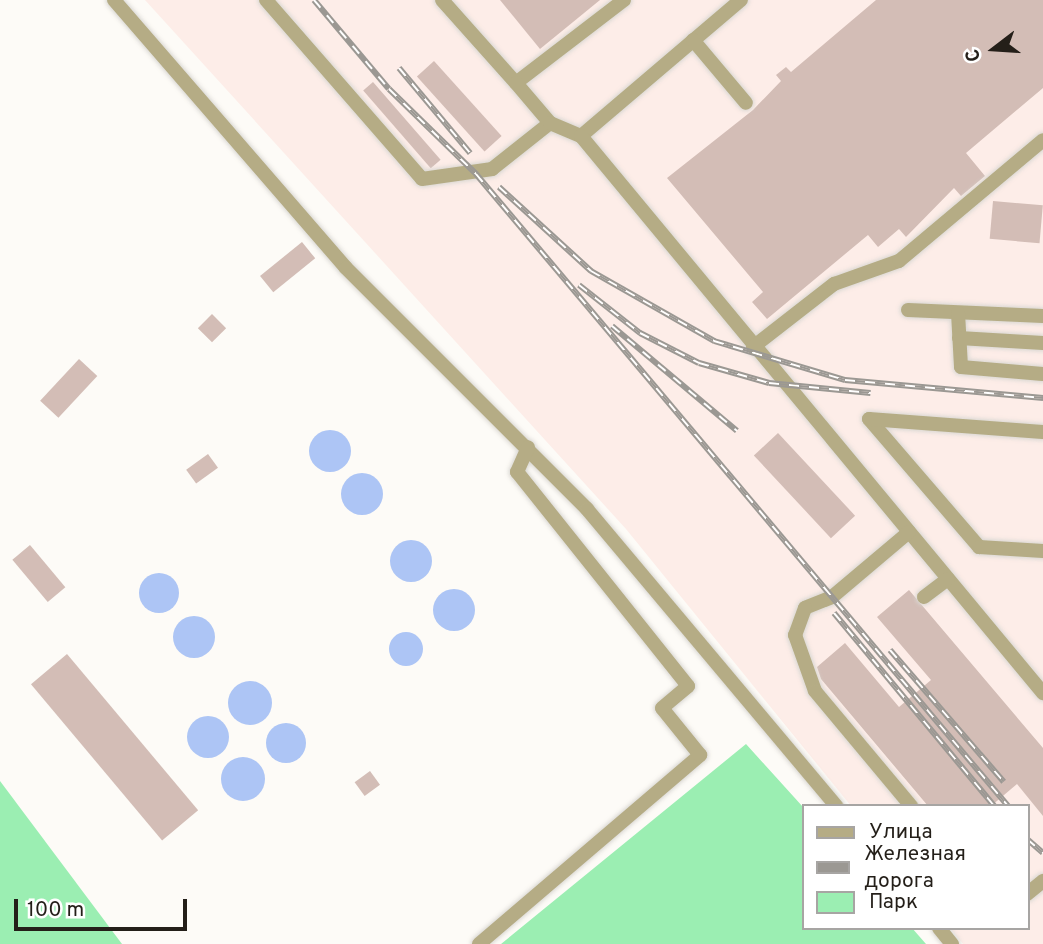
<!DOCTYPE html>
<meta charset="utf-8">
<style>
body{margin:0}
#map{position:relative;width:1043px;height:944px;overflow:hidden;background:#fdfbf7;font-family:Overpass,sans-serif}
div>[style]{position:absolute}
.industrial>*{inset:0;background:#fdede8}
.green>*{inset:0;background:#9beeb2}
.water>*{inset:0;background:#adc5f5}
.round{border-radius:50%}
.building>*{inset:0;background:#d3bdb6;transform-origin:0 0}
.roads{filter:drop-shadow(0 0 2px #dad8d3) drop-shadow(0 0 2px #dad8d3)}
.minor>*{height:14px;margin:-7px;padding:0 7px;transform-origin:7px;border-radius:7px;background:#b5ac85}
.rail>*{height:6px;margin-top:-3px;transform-origin:0;background:repeating-linear-gradient(90deg,#fff 0 10px,#9b9893 0 20px);box-sizing:border-box;border-block:2px solid #9b9893}
span{translate:-50% -50%;white-space:nowrap;text-align:center;line-height:1.15;-webkit-text-stroke:7px #fff;paint-order:stroke}
.legend{position:absolute;left:802px;top:804px;width:228px;height:126px;box-sizing:border-box;background:#fff;border:2px solid #a7a5a3;margin:0;padding:9px 12px;list-style:none;font-size:21px;color:#241f19}
.legend li{display:flex;align-items:center;gap:14px;height:35px}
.legend b{width:35px;border:2px solid #a7a5a3}
.north{position:absolute;left:959px;top:14px;width:70px;height:70px;-webkit-text-stroke:5px #fff;paint-order:stroke;rotate:253deg;font-size:19px;font-weight:700;line-height:28px;text-align:center;color:#241f19}
.north::after{content:'';display:block;margin:auto;width:24px;height:32px;background:#241f19;clip-path:polygon(50% 0,100% 100%,50% 72%,0 100%)}
.scale{position:absolute;left:14px;top:899px;width:173px;height:32px;box-sizing:border-box;border:4px solid #241f19;border-top:0;padding-left:9px;font-size:21px;line-height:24px;white-space:nowrap;color:#241f19;-webkit-text-stroke:5px #fff;paint-order:stroke}
</style>
<div id="map">
<div class="industrial">
<div style="clip-path:polygon(145px 0,1043px 0,1043px 944px,963px 944px,950px 928px,1027px 928px,1027px 806px,851px 806px,626px 529px)"></div>
</div>
<div class="green">
<div style="clip-path:polygon(746px 744px,803px 807px,803px 928px,912px 928px,926px 944px,501px 944px)"></div>
<div style="clip-path:polygon(0 781px,122px 944px,0 944px)"></div>
</div>
<div class="water">
<div class="round" style="left:309px;top:430px;width:42px;height:42px"></div>
<div class="round" style="left:341px;top:473px;width:42px;height:42px"></div>
<div class="round" style="left:390px;top:540px;width:42px;height:42px"></div>
<div class="round" style="left:139px;top:573px;width:40px;height:40px"></div>
<div class="round" style="left:433px;top:589px;width:42px;height:42px"></div>
<div class="round" style="left:173px;top:616px;width:42px;height:42px"></div>
<div class="round" style="left:389px;top:632px;width:34px;height:34px"></div>
<div class="round" style="left:228px;top:681px;width:44px;height:44px"></div>
<div class="round" style="left:187px;top:716px;width:42px;height:42px"></div>
<div class="round" style="left:266px;top:723px;width:40px;height:40px"></div>
<div class="round" style="left:221px;top:757px;width:44px;height:44px"></div>
</div>
<div class="building">
<div style="clip-path:polygon(500px 0,600px 0,540px 49px)"></div>
<div style="clip-path:polygon(876px 0,1043px 0,1043px 88px,966px 153px,985px 176px,961px 196px,954px 188px,906px 237px,899px 229px,878px 247px,868px 235px,767px 319px,752px 302px,763px 292px,667px 178px,753px 110px,781px 81px,776px 75px,786px 67px,791px 72px)"></div>
<div style="left:434px;top:61px;width:101px;height:23px;rotate:48deg"></div>
<div style="left:373px;top:82px;width:103px;height:13px;rotate:49deg"></div>
<div style="left:993px;top:201px;width:50px;height:38px;rotate:5deg"></div>
<div style="left:302px;top:242px;width:21px;height:54px;rotate:51deg"></div>
<div style="left:212px;top:314px;width:20px;height:20px;rotate:45deg"></div>
<div style="left:79px;top:359px;width:25px;height:57px;rotate:43deg"></div>
<div style="left:778px;top:433px;width:113px;height:33px;rotate:47deg"></div>
<div style="left:208px;top:454px;width:17px;height:27px;rotate:54deg"></div>
<div style="left:30px;top:545px;width:55px;height:23px;rotate:50deg"></div>
<div style="clip-path:polygon(909px 590px,1043px 748px,1043px 816px,1017px 784px,991px 806px,928px 806px,821px 679px,817px 667px,845px 643px,899px 707px,931px 680px,877px 617px)"></div>
<div style="left:67px;top:654px;width:204px;height:47px;rotate:50deg"></div>
<div style="left:370px;top:771px;width:17px;height:19px;rotate:54deg"></div>
</div>
<div class="roads">
<div class="minor">
<div style="left:114px;top:0;width:354px;rotate:49.1deg"></div>
<div style="left:346px;top:268px;width:341px;rotate:45deg"></div>
<div style="left:587px;top:509px;width:388px;rotate:50deg"></div>
<div style="left:266px;top:0;width:237px;rotate:48.9deg"></div>
<div style="left:422px;top:179px;width:71px;rotate:-8.1deg"></div>
<div style="left:492px;top:169px;width:74px;rotate:-38.4deg"></div>
<div style="left:442px;top:0;width:111px;rotate:48.3deg"></div>
<div style="left:624px;top:0;width:136px;rotate:142.5deg"></div>
<div style="left:516px;top:83px;width:52px;rotate:49.6deg"></div>
<div style="left:550px;top:123px;width:34px;rotate:23deg"></div>
<div style="left:581px;top:136px;width:210px;rotate:-40.4deg"></div>
<div style="left:693px;top:40px;width:82px;rotate:49.9deg"></div>
<div style="left:581px;top:136px;width:724px;rotate:50.33deg"></div>
<div style="left:908px;top:310px;width:135px;rotate:2.5deg"></div>
<div style="left:958px;top:313px;width:54px;rotate:86.8deg"></div>
<div style="left:961px;top:367px;width:82px;rotate:4.9deg"></div>
<div style="left:959px;top:338px;width:84px;rotate:3.4deg"></div>
<div style="left:753px;top:347px;width:103px;rotate:-37.9deg"></div>
<div style="left:834px;top:284px;width:69px;rotate:-19.5deg"></div>
<div style="left:899px;top:261px;width:188px;rotate:-40deg"></div>
<div style="left:869px;top:419px;width:169px;rotate:49.3deg"></div>
<div style="left:979px;top:547px;width:64px;rotate:3.6deg"></div>
<div style="left:869px;top:419px;width:174px;rotate:4.3deg"></div>
<div style="left:909px;top:532px;width:101px;rotate:139.8deg"></div>
<div style="left:832px;top:597px;width:29px;rotate:158deg"></div>
<div style="left:805px;top:608px;width:29px;rotate:110deg"></div>
<div style="left:795px;top:635px;width:59px;rotate:70.3deg"></div>
<div style="left:815px;top:691px;width:150px;rotate:50.1deg"></div>
<div style="left:924px;top:597px;width:30px;rotate:-37deg"></div>
<div style="left:1027px;top:894px;width:21px;rotate:-39deg"></div>
<div style="left:939px;top:928px;width:21px;rotate:51deg"></div>
<div style="left:479px;top:944px;width:291px;rotate:-40.5deg"></div>
<div style="left:700px;top:755px;width:60px;rotate:-129deg"></div>
<div style="left:662px;top:708px;width:34px;rotate:-40deg"></div>
<div style="left:688px;top:686px;width:274px;rotate:-128.6deg"></div>
<div style="left:517px;top:472px;width:27px;rotate:-66deg"></div>
</div>
</div>
<div class="rail">
<div style="left:314px;top:0;width:116px;rotate:49.9deg"></div>
<div style="left:389px;top:89px;width:122px;rotate:44.3deg"></div>
<div style="left:476px;top:174px;width:826px;rotate:49.91deg"></div>
<div style="left:399px;top:68px;width:111px;rotate:50.1deg"></div>
<div style="left:499px;top:187px;width:125px;rotate:42.4deg"></div>
<div style="left:591px;top:271px;width:142px;rotate:29.6deg"></div>
<div style="left:714px;top:341px;width:137px;rotate:16.6deg"></div>
<div style="left:845px;top:380px;width:199px;rotate:5.2deg"></div>
<div style="left:579px;top:285px;width:78px;rotate:38.2deg"></div>
<div style="left:640px;top:333px;width:66px;rotate:27deg"></div>
<div style="left:699px;top:363px;width:73px;rotate:15.9deg"></div>
<div style="left:769px;top:383px;width:102px;rotate:5.6deg"></div>
<div style="left:612px;top:326px;width:163px;rotate:40deg"></div>
<div style="left:834px;top:613px;width:251px;rotate:50.3deg"></div>
<div style="left:890px;top:650px;width:174px;rotate:49.2deg"></div>
<div style="left:1027px;top:839px;width:21px;rotate:41deg"></div>
</div>
<ul class="legend">
<li><b style="height:9px;background:#b5ac85"></b>Улица</li>
<li><b style="height:9px;background:#9b9893"></b>Железная дорога</li>
<li><b style="height:19px;background:#9beeb2"></b>Парк</li>
</ul>
<div class="north">С</div>
<div class="scale">100 m</div>
</div>
